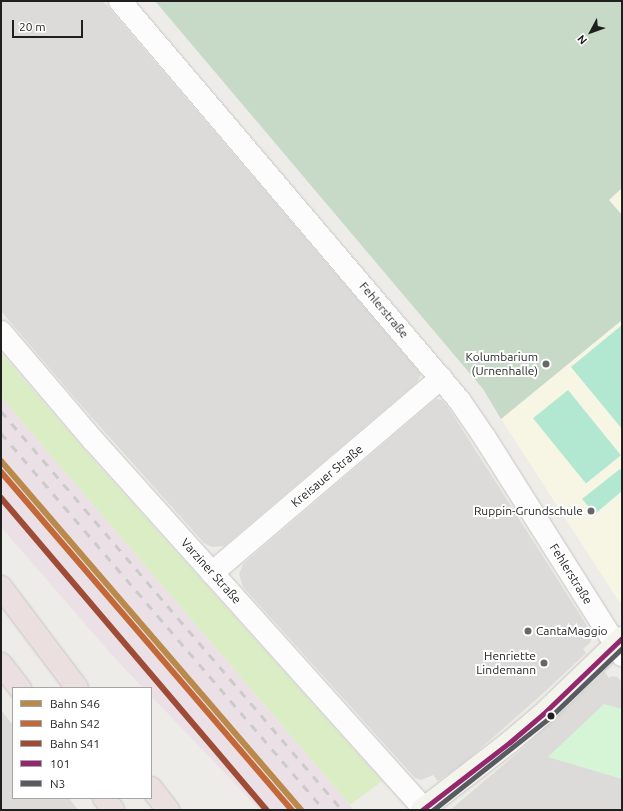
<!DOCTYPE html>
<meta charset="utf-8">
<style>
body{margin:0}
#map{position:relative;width:623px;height:811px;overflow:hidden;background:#eeece8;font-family:Ubuntu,sans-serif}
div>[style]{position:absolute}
.residential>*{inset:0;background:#dddbd9}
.industrial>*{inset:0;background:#ece0e7}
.education>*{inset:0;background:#f7f6e4}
.religious>*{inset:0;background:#dcdbd9}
.grass>*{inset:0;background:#daedc5}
.cemetery>*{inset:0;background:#c6dac7}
.park>*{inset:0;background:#d5f5d6}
.pitch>*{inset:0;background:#b2e7d1;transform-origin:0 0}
.roads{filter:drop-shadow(0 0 1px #c6c6c4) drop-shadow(0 0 1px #c6c6c4)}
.street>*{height:22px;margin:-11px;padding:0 11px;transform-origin:11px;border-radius:11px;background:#fcfcfc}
.secondary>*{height:22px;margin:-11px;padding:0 11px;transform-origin:11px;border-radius:11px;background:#f3f4eb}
.highway>*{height:22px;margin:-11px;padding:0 11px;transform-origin:11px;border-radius:11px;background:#ebdfe0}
.rail>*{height:3px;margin-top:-1.5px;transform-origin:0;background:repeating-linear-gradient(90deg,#cbcbca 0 8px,transparent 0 16px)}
.bus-1>*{height:5px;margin:-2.5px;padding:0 2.5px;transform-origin:2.5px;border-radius:2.5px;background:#95276e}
.bus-2>*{height:5px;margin:-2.5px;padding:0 2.5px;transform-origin:2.5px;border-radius:2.5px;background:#595b62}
.rail-1>*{height:6px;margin:-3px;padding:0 3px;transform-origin:3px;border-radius:3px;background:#ba8a4d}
.rail-2>*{height:6px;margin:-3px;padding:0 3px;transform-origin:3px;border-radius:3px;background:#c36939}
.rail-3>*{height:6px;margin:-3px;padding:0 3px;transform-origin:3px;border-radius:3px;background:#9f4c37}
.dots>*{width:11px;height:11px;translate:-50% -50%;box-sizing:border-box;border:2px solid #fff;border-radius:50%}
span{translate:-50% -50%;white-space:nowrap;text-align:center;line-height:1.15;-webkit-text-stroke:4px #fff;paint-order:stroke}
.street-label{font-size:12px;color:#1f1f1f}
.poi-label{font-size:12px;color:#1f1f1f}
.right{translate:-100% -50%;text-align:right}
.left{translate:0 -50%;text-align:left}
.frame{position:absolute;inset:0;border:2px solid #1f1f1f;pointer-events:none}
.legend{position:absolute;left:12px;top:687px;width:140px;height:112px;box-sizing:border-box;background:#fff;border:1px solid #a5a5a5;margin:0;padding:5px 7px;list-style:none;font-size:12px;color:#1f1f1f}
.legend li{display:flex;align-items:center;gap:8px;height:20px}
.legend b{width:20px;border:1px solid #a5a5a5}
.north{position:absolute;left:571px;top:12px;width:40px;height:40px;-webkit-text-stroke:3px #fff;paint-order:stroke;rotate:229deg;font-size:11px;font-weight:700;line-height:16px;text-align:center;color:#1f1f1f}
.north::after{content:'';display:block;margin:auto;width:14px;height:18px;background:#1f1f1f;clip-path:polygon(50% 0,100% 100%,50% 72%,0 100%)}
.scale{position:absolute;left:12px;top:20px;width:71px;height:18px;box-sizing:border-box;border:2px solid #1f1f1f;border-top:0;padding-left:5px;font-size:12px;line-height:14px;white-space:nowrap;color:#1f1f1f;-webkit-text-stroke:3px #fff;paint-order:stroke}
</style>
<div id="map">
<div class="residential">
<div style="clip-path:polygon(1px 1px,103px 1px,421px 374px,417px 382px,224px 546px,212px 547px,204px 543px,79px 403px,1px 311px)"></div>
<div style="clip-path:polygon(436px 399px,442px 400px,448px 407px,591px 632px,592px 637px,590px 643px,583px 649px,586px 653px,540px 696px,465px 762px,438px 781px,433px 775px,421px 780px,415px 778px,243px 587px,239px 574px,243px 564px)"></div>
<div style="clip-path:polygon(605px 672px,609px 678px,612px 676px,617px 677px,622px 682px,622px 810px,450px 810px,521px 750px)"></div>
<div style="clip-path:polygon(1px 710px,13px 725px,13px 798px,69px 798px,78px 810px,1px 810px)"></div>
</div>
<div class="industrial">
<div style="clip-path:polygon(1px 397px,354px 810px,260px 810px,151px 696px,151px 688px,143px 688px,111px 654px,1px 527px)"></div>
</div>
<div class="education">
<div style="clip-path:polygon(622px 188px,622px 215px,609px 200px)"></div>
<div style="clip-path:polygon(622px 320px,622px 602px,620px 603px,501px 419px)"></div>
</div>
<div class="religious">
<div style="clip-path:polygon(336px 530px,364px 562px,340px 583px,324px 564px,311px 575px,300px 562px)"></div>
</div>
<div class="grass">
<div style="clip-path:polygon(1px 353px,81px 446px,382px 781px,350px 805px,1px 397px)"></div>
</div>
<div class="cemetery">
<div style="clip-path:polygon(155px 1px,622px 1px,622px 188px,609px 200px,622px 215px,622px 320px,501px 419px,483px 389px)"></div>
</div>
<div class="park">
<div style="clip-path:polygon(604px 704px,622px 709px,622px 779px,548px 757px)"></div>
</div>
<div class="pitch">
<div style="clip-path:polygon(622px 325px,622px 429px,571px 367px)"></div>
<div style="left:568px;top:390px;width:84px;height:45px;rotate:51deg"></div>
<div style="clip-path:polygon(620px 469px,622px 472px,622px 491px,595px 514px,582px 499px)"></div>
</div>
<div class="roads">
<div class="street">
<div style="left:120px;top:1px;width:524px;rotate:49.65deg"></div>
<div style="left:459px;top:400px;width:46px;rotate:55.6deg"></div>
<div style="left:485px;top:438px;width:257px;rotate:57.7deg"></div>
<div style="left:1px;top:332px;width:142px;rotate:49.6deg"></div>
<div style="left:93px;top:440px;width:496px;rotate:48.1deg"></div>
<div style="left:212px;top:573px;width:301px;rotate:-40.4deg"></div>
</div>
<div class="secondary">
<div style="left:422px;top:810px;width:111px;rotate:-37.7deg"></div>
<div style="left:510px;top:742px;width:43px;rotate:-40.3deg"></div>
<div style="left:543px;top:714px;width:110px;rotate:-43.9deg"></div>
</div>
<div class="highway">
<div style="left:1px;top:587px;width:126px;rotate:53deg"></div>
<div style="left:1px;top:664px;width:31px;rotate:52deg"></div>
<div style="left:151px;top:788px;width:28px;rotate:52deg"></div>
<div style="left:104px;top:798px;width:15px;rotate:53deg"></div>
</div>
</div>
<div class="rail">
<div style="left:1px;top:411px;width:525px;rotate:49.48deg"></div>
<div style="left:1px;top:433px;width:496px;rotate:49.4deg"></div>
</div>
<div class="bus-1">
<div style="left:422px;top:810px;width:111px;rotate:-37.7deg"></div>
<div style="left:510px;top:742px;width:43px;rotate:-40.3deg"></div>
<div style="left:543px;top:714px;width:110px;rotate:-43.9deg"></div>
</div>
<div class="bus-2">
<div style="left:433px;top:810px;width:147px;rotate:-38.4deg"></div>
<div style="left:548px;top:719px;width:103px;rotate:-43.8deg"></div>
</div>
<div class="rail-1">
<div style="left:1px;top:461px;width:460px;rotate:49.3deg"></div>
</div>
<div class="rail-2">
<div style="left:1px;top:472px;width:446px;rotate:49.3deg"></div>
</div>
<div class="rail-3">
<div style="left:1px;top:498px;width:410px;rotate:49.6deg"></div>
</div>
<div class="dots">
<div style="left:546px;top:364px;background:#676765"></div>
<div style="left:591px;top:511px;background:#676765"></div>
<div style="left:528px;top:631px;background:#676765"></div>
<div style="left:544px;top:663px;background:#676765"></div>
<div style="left:551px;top:716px;background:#1f1f1f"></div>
</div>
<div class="street-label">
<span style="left:384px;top:310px;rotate:50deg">Fehlerstraße</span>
<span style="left:327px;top:476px;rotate:-40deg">Kreisauer Straße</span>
<span style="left:211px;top:571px;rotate:48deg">Varziner Straße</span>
<span style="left:571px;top:574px;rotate:58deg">Fehlerstraße</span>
</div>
<div class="poi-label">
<span class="right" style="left:538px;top:364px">Kolumbarium<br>(Urnenhalle)</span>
<span class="right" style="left:583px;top:511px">Ruppin-Grundschule</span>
<span class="left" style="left:536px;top:631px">CantaMaggio</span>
<span class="right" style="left:536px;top:663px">Henriette<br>Lindemann</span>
</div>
<div class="frame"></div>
<ul class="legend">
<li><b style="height:5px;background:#ba8a4d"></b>Bahn S46</li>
<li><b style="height:5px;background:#c36939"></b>Bahn S42</li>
<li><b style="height:5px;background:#9f4c37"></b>Bahn S41</li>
<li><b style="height:5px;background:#95276e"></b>101</li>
<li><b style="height:5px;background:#595b62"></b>N3</li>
</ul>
<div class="north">N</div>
<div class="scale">20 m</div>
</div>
